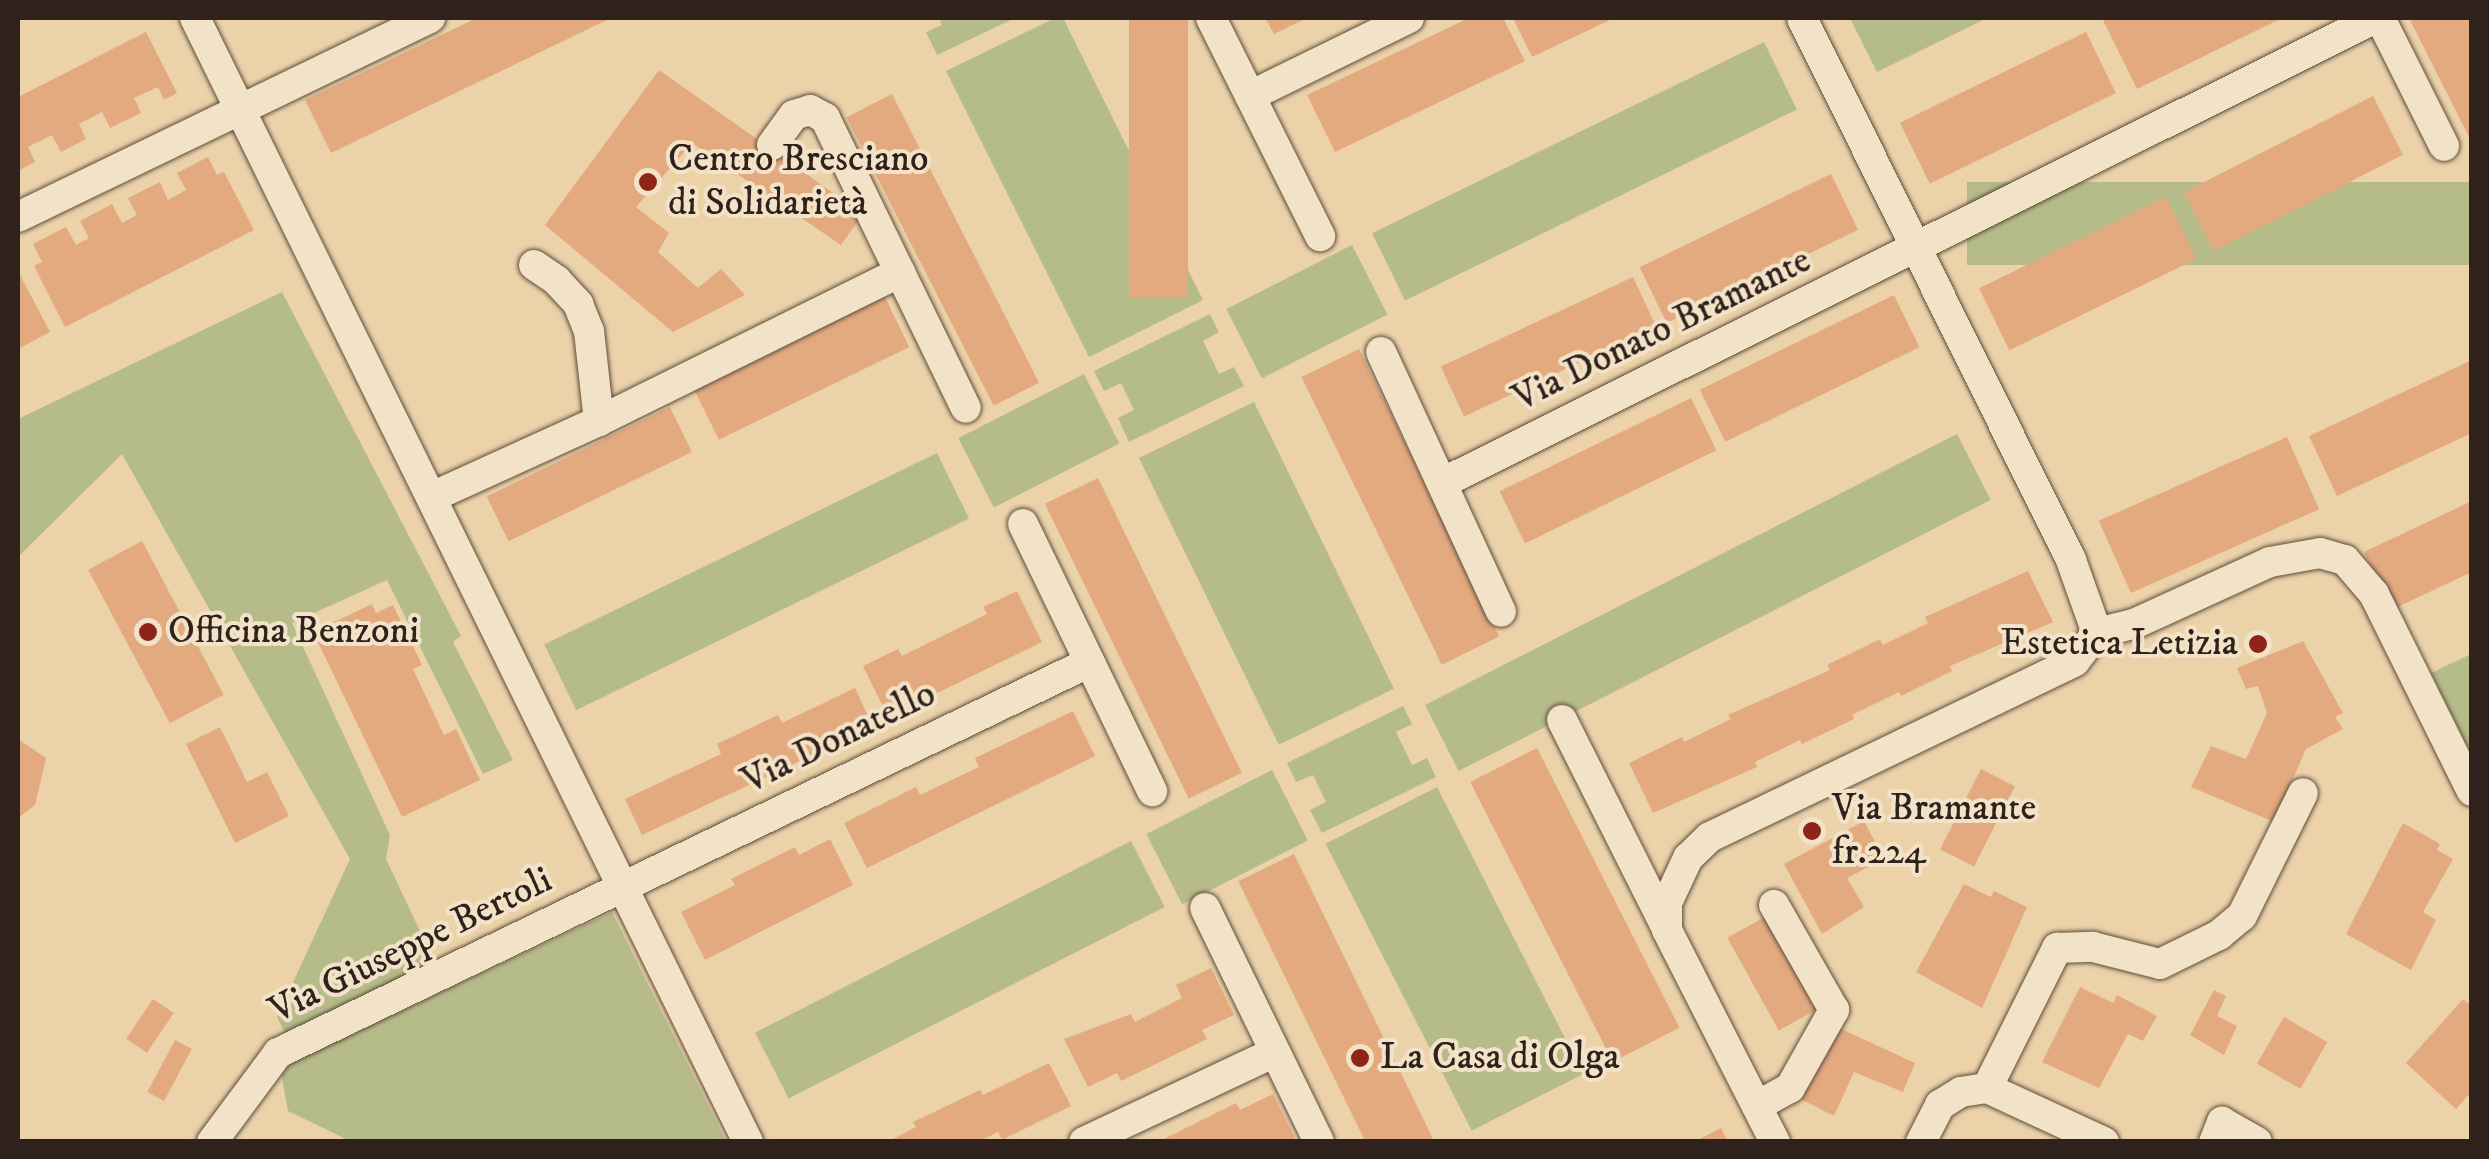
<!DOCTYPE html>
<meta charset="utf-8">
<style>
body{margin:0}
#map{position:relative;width:2489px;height:1159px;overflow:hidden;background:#ebd2a9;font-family:"IM FELL DW Pica",serif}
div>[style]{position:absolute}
.green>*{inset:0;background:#b6bc89;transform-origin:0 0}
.building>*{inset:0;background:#e3aa80;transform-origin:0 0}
.roads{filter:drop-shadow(0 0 2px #5e4d3e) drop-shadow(0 0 2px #5e4d3e)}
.minor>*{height:30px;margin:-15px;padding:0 15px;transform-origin:15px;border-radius:15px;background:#f2e2c7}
.dots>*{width:28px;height:28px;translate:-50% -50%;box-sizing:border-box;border:5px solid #f2e2c7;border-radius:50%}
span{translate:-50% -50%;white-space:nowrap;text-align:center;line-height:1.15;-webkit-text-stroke:8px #f2e2c7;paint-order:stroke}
.poi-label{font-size:38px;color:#2f211b}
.left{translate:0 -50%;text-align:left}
.right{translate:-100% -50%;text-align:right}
.street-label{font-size:38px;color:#2f211b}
.frame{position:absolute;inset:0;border:20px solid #2f211b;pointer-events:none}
</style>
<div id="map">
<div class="green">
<div style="clip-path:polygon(939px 18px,1015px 18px,937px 55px,926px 32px,942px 25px)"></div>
<div style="clip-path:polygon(1055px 18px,1063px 18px,1203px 300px,1089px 357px,946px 71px)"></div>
<div style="clip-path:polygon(1850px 18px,1987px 18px,1877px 72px)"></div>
<div style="left:1764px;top:42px;width:75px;height:436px;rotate:64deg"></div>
<div style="left:2471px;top:182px;width:83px;height:504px;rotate:90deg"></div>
<div style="left:1352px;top:245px;width:78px;height:141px;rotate:63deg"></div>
<div style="clip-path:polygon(282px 292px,461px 636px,453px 642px,513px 760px,483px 774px,387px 580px,292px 623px,390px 835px,386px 859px,436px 965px,287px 1037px,277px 1017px,350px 859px,122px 454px,18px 557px,18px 419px)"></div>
<div style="clip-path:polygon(1210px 314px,1219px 332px,1203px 341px,1219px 374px,1234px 367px,1244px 386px,1129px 442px,1118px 418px,1134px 410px,1121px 383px,1104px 391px,1094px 371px)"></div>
<div style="left:1084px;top:374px;width:78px;height:141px;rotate:63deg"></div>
<div style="left:1254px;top:402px;width:319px;height:128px;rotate:64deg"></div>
<div style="left:1957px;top:434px;width:74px;height:597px;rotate:63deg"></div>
<div style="left:937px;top:453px;width:73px;height:437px;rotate:64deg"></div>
<div style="clip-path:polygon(2471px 654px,2471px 744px,2467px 746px,2431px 673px)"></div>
<div style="clip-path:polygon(1403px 706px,1412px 724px,1396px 732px,1412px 765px,1427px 758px,1436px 777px,1322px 833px,1310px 810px,1326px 802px,1313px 775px,1296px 782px,1287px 763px)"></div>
<div style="left:1272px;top:770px;width:79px;height:141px;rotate:63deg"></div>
<div style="left:1437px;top:787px;width:322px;height:125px;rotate:63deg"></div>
<div style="left:1131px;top:841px;width:74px;height:422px;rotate:63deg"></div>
<div style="clip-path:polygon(612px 912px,726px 1141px,350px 1141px,288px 1111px,280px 1068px)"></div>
</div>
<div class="building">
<div style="clip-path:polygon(477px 18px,611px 18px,331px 153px,305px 100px)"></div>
<div style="left:1129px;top:18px;width:59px;height:280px"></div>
<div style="clip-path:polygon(1265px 18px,1307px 18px,1274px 34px)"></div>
<div style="clip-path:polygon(1469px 18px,1503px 18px,1525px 61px,1335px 152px,1307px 95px)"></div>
<div style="clip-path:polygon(1513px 18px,1614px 18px,1532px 57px)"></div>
<div style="clip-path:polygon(2102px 18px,2282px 18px,2137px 89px)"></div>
<div style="clip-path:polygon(2409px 18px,2472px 18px,2472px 143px)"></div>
<div style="clip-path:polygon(146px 32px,177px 93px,164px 100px,158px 87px,134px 98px,141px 113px,110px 128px,102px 112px,79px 124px,86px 139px,61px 152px,52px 135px,28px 147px,35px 162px,18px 171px,18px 97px)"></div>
<div style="left:2086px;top:32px;width:68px;height:207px;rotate:64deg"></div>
<div style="clip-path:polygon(659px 70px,863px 214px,841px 245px,692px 143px,636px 207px,669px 233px,658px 252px,698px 288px,721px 269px,745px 295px,673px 332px,545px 225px)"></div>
<div style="left:892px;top:94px;width:324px;height:51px;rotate:63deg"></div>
<div style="left:2373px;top:96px;width:66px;height:212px;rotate:63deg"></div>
<div style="clip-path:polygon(208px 157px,217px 175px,224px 172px,254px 230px,65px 327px,34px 266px,42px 262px,33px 244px,66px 227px,76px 245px,89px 238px,80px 221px,112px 204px,122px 223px,137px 215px,128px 198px,160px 182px,168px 200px,186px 190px,177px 173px)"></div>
<div style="left:1831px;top:174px;width:62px;height:213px;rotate:64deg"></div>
<div style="left:2166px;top:197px;width:69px;height:208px;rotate:64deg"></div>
<div style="clip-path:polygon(18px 271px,50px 332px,18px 349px)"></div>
<div style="left:1633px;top:277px;width:55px;height:212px;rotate:65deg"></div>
<div style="left:883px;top:293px;width:60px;height:212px;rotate:64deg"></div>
<div style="left:1894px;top:295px;width:58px;height:216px;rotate:64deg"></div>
<div style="left:1359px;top:349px;width:320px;height:64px;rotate:64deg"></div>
<div style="clip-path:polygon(2472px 360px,2472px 433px,2337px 496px,2309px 436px)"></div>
<div style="left:1691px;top:398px;width:58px;height:213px;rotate:64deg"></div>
<div style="left:670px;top:407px;width:50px;height:204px;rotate:64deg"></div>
<div style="left:2287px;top:437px;width:79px;height:206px;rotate:66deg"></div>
<div style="left:1098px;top:478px;width:328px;height:59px;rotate:64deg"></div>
<div style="clip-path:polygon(2472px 501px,2472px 572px,2391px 610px,2364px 552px)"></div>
<div style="left:142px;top:541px;width:174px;height:61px;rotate:62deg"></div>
<div style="clip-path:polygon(2028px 571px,2053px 622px,1950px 666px,1952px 671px,1901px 696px,1899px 692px,1852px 715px,1854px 719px,1802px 744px,1800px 740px,1755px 762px,1757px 767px,1653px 813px,1629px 763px,1682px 737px,1684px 742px,1731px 719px,1728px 715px,1830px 670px,1827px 665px,1880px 639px,1883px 645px,1928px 623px,1925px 617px)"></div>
<div style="clip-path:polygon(1017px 591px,1042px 642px,888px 717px,863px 666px,898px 649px,902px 656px,987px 614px,983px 607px)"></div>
<div style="clip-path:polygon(372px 604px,376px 613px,393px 605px,422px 665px,413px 669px,444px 735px,456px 729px,480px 780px,402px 817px,313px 632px)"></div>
<div style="clip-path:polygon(2303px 641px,2343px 713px,2335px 717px,2343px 729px,2306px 749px,2274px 822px,2191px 787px,2211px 746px,2246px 759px,2267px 713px,2258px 686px,2246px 689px,2237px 668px)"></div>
<div style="clip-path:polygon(855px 688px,873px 727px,642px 835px,625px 799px,721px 754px,717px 744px,778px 715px,782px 723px)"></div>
<div style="clip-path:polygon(1073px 711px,1095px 756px,867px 868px,844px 823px,916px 787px,920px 795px,979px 767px,975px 758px)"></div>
<div style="clip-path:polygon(220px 727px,247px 782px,267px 772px,289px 816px,235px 843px,186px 744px)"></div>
<div style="clip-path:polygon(18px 739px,46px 758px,35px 805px,18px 818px)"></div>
<div style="left:1537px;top:748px;width:314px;height:75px;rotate:63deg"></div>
<div style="left:1981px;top:769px;width:38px;height:90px;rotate:27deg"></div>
<div style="clip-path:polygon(1864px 821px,1884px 859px,1847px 878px,1864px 907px,1822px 934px,1784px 864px)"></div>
<div style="clip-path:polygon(2403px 823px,2440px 844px,2437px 850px,2453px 859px,2423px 912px,2436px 920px,2411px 970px,2346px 934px)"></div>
<div style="clip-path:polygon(830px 839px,853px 885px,705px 960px,681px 912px,735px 885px,731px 879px,795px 847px,799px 855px)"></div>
<div style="left:1294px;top:854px;width:320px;height:62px;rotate:64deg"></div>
<div style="clip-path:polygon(1964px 884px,1991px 897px,1994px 891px,2027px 907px,1982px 1008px,1916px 972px)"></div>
<div style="left:1765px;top:917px;width:106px;height:43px;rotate:61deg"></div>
<div style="clip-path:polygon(1211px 968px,1234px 1015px,1202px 1030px,1207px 1039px,1121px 1081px,1117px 1073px,1088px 1087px,1064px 1039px,1131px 1014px,1135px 1022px,1182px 998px,1176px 985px)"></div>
<div style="clip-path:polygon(2080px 987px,2113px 1003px,2117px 995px,2157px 1016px,2143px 1041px,2128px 1034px,2099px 1088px,2042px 1062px)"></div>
<div style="clip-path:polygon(2214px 990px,2226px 996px,2217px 1016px,2237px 1026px,2224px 1055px,2190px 1035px)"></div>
<div style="left:153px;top:999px;width:25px;height:48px;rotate:34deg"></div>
<div style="clip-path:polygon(2463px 999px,2472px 1006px,2472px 1091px,2456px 1109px,2406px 1063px)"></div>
<div style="left:2284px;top:1017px;width:50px;height:54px;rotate:30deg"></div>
<div style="clip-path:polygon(1837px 1027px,1915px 1063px,1903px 1092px,1854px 1072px,1834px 1116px,1799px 1098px)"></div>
<div style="left:175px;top:1040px;width:19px;height:59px;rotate:28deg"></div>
<div style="clip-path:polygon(1049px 1063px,1071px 1106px,1002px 1140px,998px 1132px,978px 1142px,887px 1142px,916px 1127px,913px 1122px,980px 1090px,983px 1095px)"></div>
<div style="clip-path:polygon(1273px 1094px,1297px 1142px,1158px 1142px,1236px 1103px,1240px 1110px)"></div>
<div style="clip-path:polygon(1721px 1128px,1728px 1142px,1694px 1142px)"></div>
</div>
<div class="roads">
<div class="minor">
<div style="left:195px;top:18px;width:1253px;rotate:63.8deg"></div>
<div style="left:1211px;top:18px;width:244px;rotate:63.4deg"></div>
<div style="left:1802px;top:18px;width:605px;rotate:63.6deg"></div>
<div style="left:2071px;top:560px;width:77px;rotate:70.4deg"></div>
<div style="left:2380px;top:18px;width:143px;rotate:63.4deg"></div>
<div style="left:1250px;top:96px;width:177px;rotate:-26.1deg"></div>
<div style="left:772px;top:145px;width:37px;rotate:-54deg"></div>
<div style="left:794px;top:115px;width:17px;rotate:-17deg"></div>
<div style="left:810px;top:110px;width:17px;rotate:28deg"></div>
<div style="left:825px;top:118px;width:322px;rotate:64.1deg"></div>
<div style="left:18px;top:217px;width:458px;rotate:-25.8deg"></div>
<div style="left:534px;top:265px;width:27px;rotate:34deg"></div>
<div style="left:556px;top:280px;width:33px;rotate:47deg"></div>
<div style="left:578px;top:304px;width:29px;rotate:68deg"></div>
<div style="left:589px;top:331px;width:91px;rotate:83.7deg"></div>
<div style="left:1381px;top:352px;width:286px;rotate:65.2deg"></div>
<div style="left:1442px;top:483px;width:1043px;rotate:-26.47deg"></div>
<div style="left:432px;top:497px;width:183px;rotate:-24.5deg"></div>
<div style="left:599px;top:421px;width:336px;rotate:-26.3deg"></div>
<div style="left:1023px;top:524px;width:297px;rotate:64.2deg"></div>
<div style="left:1562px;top:720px;width:232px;rotate:63.3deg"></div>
<div style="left:1205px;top:908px;width:260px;rotate:64deg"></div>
<div style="left:1987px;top:1088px;width:157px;rotate:-63.4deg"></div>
<div style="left:2057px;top:948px;width:36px;rotate:-2deg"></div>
<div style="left:2093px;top:947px;width:69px;rotate:14.2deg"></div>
<div style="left:2160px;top:964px;width:66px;rotate:-26.2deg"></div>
<div style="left:2219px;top:935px;width:30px;rotate:-40deg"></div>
<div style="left:2242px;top:916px;width:137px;rotate:-63.6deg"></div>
<div style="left:1757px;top:1106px;width:38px;rotate:-29deg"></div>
<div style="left:1790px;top:1088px;width:90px;rotate:-60.6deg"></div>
<div style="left:1834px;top:1010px;width:121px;rotate:-119.7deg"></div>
<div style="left:212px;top:1142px;width:111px;rotate:-53.4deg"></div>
<div style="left:278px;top:1053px;width:901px;rotate:-25.71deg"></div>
<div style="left:1084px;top:1142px;width:211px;rotate:-25.2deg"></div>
<div style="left:1775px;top:1142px;width:238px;rotate:-117deg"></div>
<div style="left:1667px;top:930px;width:27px;rotate:-90deg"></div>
<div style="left:1667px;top:903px;width:50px;rotate:-65deg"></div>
<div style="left:1688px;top:858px;width:30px;rotate:-44deg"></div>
<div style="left:1710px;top:837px;width:405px;rotate:-25.7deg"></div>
<div style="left:2075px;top:661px;width:36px;rotate:-52deg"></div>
<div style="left:2097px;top:633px;width:38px;rotate:-14deg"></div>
<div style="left:2134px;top:624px;width:149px;rotate:-24.5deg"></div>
<div style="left:2270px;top:562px;width:51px;rotate:-10.2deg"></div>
<div style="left:2320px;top:553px;width:26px;rotate:16deg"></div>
<div style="left:2345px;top:560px;width:45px;rotate:49.5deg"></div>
<div style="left:2374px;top:594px;width:220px;rotate:63.6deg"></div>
<div style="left:1921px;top:1142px;width:42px;rotate:-62.8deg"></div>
<div style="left:1940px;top:1105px;width:25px;rotate:-32deg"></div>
<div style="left:1961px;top:1092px;width:26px;rotate:-9deg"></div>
<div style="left:1987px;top:1088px;width:129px;rotate:24.8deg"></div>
<div style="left:2214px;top:1142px;width:22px;rotate:-68deg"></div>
<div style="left:2222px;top:1122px;width:40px;rotate:29.7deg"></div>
</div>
</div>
<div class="dots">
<div style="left:648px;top:182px;background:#8f2418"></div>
<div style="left:148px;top:632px;background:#8f2418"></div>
<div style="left:2258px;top:644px;background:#8f2418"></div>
<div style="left:1812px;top:831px;background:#8f2418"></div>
<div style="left:1360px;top:1058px;background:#8f2418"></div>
</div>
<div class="poi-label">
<span class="left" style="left:668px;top:182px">Centro Bresciano<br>di Solidarietà</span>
<span class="left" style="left:168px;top:632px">Officina Benzoni</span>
<span class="right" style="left:2238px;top:644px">Estetica Letizia</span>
<span class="left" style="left:1832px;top:831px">Via Bramante<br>fr.224</span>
<span class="left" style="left:1380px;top:1058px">La Casa di Olga</span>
</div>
<div class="street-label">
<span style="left:1662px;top:330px;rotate:-26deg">Via Donato Bramante</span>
<span style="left:839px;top:738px;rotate:-26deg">Via Donatello</span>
<span style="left:411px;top:946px;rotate:-26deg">Via Giuseppe Bertoli</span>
</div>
<div class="frame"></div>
</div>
